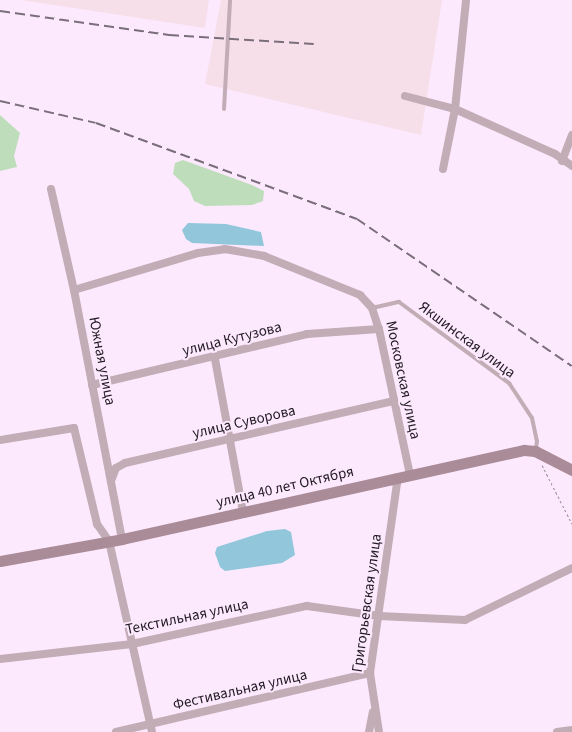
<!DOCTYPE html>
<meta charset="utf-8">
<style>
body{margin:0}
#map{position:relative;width:572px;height:732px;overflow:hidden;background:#fce9fd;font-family:"Source Sans 3",sans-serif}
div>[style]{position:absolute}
.industrial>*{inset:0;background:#f7dfea}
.green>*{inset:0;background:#beddba}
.water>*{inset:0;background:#92c6db}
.path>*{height:1px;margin-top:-0.5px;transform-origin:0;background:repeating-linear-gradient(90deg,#9c8e9d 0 2.5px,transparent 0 5px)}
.lane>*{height:4px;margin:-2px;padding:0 2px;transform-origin:2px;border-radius:2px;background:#c2acb5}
.street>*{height:8px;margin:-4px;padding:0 4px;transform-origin:4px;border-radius:4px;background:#c2acb5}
.secondary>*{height:11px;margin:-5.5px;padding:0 5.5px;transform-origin:5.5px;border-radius:5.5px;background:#aa8b98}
.rail>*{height:2px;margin-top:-1px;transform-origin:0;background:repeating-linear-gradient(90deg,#7a6e7b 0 10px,transparent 0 15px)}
span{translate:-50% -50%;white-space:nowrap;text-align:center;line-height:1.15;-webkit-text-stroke:4px #fce9fd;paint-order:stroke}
.street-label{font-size:15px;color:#211922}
</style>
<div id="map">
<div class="industrial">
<div style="clip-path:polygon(21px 0,209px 0,205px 28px)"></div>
<div style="clip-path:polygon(221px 0,442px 0,421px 135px,205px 84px)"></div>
</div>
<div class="green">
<div style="clip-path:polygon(0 115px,20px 133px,14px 156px,17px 167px,0 171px)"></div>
<div style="clip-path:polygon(183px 160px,252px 185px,264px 191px,263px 201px,252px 205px,205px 206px,194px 201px,189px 189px,173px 174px,175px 163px)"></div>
</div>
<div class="water">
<div style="clip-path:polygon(188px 223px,226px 224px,261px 232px,264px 246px,192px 243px,186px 239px,182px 230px)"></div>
<div style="clip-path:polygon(285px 529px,291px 532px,295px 555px,282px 563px,225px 571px,220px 567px,215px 553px,217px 547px,267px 531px)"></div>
</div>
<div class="path">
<div style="left:542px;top:465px;width:66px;rotate:63deg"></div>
</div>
<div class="lane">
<div style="left:224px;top:109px;width:109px;rotate:-86.8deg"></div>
<div style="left:372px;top:308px;width:28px;rotate:-13deg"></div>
<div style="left:399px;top:302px;width:137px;rotate:36.4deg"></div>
<div style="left:509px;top:383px;width:42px;rotate:56.7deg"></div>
<div style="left:532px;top:418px;width:24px;rotate:78deg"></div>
<div style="left:537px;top:441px;width:7px;rotate:98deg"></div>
</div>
<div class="street">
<div style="left:405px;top:96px;width:52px;rotate:14.6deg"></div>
<div style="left:455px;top:109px;width:110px;rotate:24.2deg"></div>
<div style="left:555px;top:154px;width:21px;rotate:35deg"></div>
<div style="left:562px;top:161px;width:28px;rotate:-69deg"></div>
<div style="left:443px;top:169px;width:61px;rotate:-78.7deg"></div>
<div style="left:455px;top:109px;width:110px;rotate:-84.2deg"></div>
<div style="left:51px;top:189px;width:104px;rotate:77.2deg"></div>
<div style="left:74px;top:290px;width:254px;rotate:79.1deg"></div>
<div style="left:74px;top:290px;width:129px;rotate:-16.6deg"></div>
<div style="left:198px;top:253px;width:27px;rotate:-8deg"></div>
<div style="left:225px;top:249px;width:40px;rotate:10deg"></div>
<div style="left:264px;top:256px;width:104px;rotate:22.1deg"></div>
<div style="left:360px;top:295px;width:18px;rotate:47deg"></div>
<div style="left:372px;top:308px;width:22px;rotate:72deg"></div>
<div style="left:379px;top:329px;width:149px;rotate:78deg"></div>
<div style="left:215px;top:359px;width:156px;rotate:79.6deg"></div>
<div style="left:92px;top:385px;width:221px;rotate:-13.3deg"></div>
<div style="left:307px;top:334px;width:72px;rotate:-4deg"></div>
<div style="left:0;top:440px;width:75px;rotate:-9.2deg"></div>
<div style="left:74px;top:428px;width:99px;rotate:76.5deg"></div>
<div style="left:97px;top:524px;width:21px;rotate:55deg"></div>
<div style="left:109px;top:541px;width:196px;rotate:77.3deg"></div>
<div style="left:111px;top:481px;width:14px;rotate:-69deg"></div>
<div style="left:116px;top:468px;width:10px;rotate:-29deg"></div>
<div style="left:125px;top:463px;width:276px;rotate:-13deg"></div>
<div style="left:0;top:659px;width:133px;rotate:-6.5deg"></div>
<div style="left:132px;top:644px;width:179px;rotate:-12.3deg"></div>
<div style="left:307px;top:606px;width:73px;rotate:7.9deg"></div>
<div style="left:379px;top:616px;width:86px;rotate:2.7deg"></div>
<div style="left:465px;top:620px;width:119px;rotate:-25.9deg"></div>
<div style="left:116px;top:732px;width:261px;rotate:-13.1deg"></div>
<div style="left:369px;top:732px;width:20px;rotate:-79deg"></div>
<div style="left:379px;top:732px;width:60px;rotate:-98.7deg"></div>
<div style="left:370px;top:673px;width:198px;rotate:-81.9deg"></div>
<div style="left:557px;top:732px;width:15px;rotate:-8deg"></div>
</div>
<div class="secondary">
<div style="left:0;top:561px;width:124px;rotate:-10.2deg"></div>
<div style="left:122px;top:539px;width:412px;rotate:-12.5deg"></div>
<div style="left:524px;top:450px;width:11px;rotate:5deg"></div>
<div style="left:535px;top:451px;width:42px;rotate:27.2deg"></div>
</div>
<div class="rail">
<div style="left:0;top:11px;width:171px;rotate:8.1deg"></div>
<div style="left:169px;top:35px;width:145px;rotate:3.6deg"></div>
<div style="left:0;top:101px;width:98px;rotate:12.9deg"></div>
<div style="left:96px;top:123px;width:278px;rotate:20.2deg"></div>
<div style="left:357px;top:219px;width:260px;rotate:34.4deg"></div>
</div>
<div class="street-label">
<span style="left:232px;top:339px;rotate:-14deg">улица Кутузова</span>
<span style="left:467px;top:340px;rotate:37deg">Якшинская улица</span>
<span style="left:102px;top:361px;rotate:79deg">Южная улица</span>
<span style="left:403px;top:380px;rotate:78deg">Московская улица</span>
<span style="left:244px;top:422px;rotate:-13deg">улица Суворова</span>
<span style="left:285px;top:487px;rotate:-13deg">улица 40 лет Октября</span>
<span style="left:367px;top:603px;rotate:-82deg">Григорьевская улица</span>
<span style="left:187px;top:617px;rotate:-12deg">Текстильная улица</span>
<span style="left:240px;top:690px;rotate:-13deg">Фестивальная улица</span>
</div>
</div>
